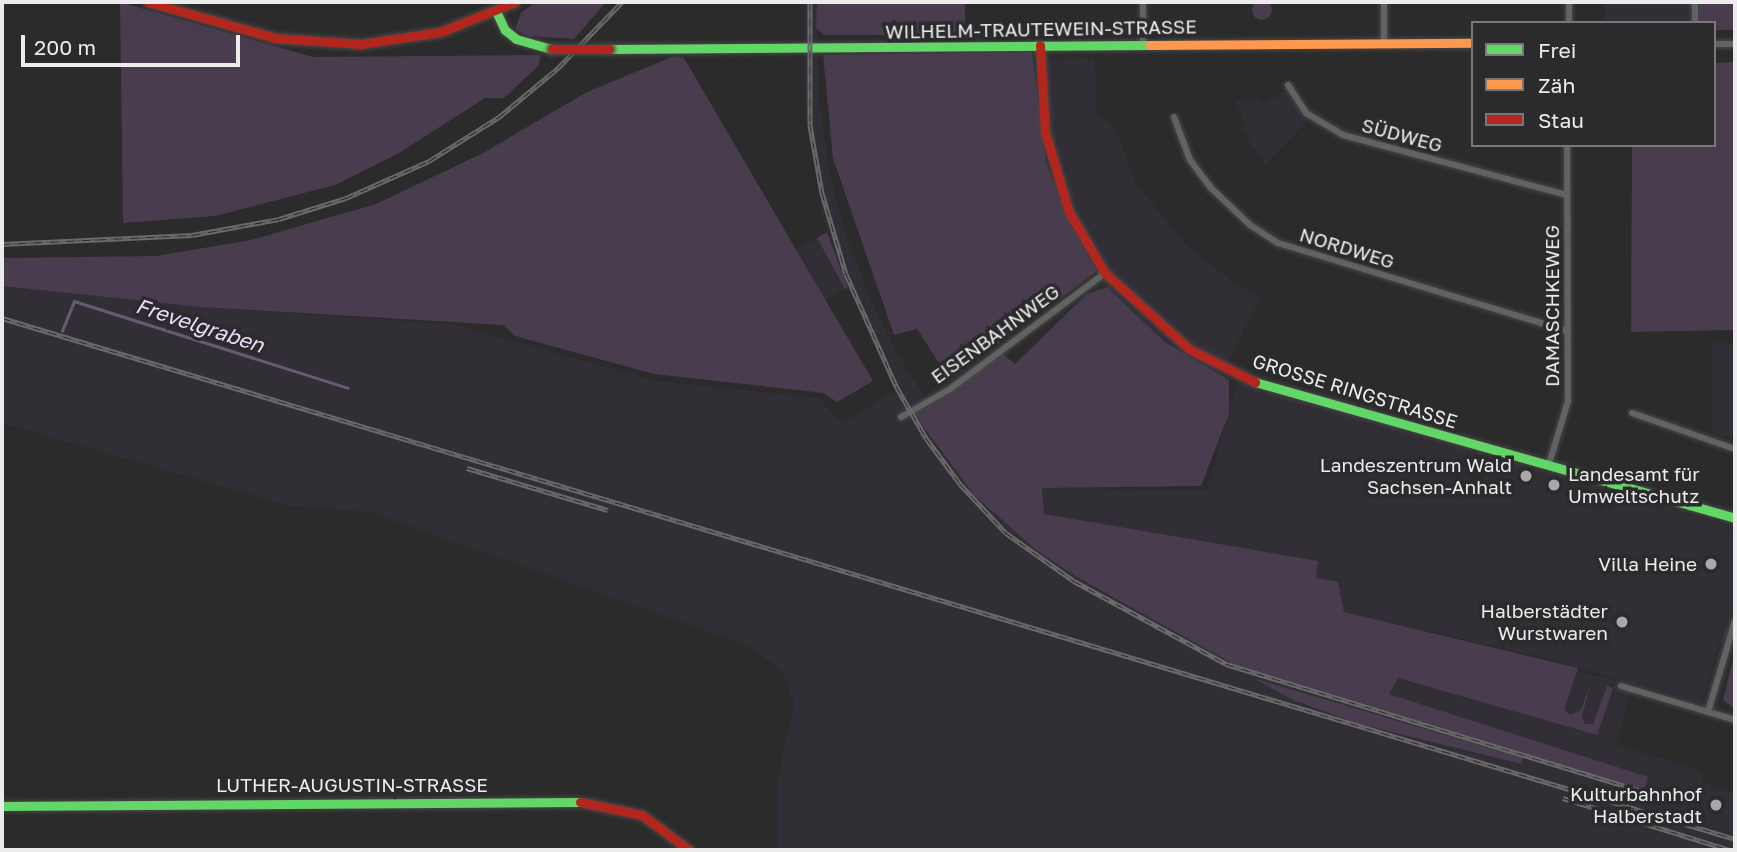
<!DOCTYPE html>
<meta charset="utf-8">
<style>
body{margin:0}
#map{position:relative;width:1737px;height:852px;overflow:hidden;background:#2b2b2b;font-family:"Golos Text",sans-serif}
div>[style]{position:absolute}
.built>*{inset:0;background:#312e35;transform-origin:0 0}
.green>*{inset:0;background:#483c4e}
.round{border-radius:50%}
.stream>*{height:2.5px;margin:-1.25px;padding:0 1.25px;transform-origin:1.25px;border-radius:1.25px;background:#685a72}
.roads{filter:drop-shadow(0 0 2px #474747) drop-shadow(0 0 2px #474747)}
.street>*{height:6px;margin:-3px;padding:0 3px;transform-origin:3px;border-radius:3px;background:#626262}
.fast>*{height:9px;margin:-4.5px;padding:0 4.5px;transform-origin:4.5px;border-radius:4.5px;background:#63d668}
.slow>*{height:9px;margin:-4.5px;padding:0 4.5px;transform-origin:4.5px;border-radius:4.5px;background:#ff974d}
.jam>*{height:9px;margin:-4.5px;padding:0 4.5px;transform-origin:4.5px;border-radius:4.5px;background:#b3261e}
.rail>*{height:5px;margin-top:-2.5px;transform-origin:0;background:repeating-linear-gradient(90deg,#2b2a2c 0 8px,#6a696a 0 16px);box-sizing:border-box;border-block:2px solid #6a696a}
.bridges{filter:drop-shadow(0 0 2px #474747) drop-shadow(0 0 2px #474747)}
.jam-bridge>*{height:9px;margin:-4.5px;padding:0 4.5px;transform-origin:4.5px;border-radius:4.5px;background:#b3261e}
.dots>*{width:19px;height:19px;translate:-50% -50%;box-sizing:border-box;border:4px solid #2b2a2c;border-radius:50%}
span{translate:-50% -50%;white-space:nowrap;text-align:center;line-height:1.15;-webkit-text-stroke:7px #2b2a2c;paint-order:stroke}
.street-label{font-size:19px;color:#edeced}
.poi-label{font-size:19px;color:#edeced}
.right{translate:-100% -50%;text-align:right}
.left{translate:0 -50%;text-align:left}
.water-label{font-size:21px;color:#ecdaf8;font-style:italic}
.frame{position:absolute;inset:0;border:4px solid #edeced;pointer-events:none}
.legend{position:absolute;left:1471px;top:21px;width:245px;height:126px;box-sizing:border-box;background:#2b2a2c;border:2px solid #797879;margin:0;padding:9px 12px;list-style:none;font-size:21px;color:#edeced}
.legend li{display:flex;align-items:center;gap:14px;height:35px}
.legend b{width:35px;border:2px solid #797879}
.scale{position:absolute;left:21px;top:35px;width:219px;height:32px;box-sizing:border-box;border:4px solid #edeced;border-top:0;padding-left:9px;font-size:21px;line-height:24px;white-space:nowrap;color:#edeced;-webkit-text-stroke:5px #2b2a2c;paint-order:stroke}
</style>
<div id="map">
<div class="built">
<div style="clip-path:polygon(804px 2px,817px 2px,819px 98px,829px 171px,844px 231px,872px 303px,896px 352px,955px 444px,1044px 513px,1042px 488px,1207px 490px,1237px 382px,1735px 528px,1735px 646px,1719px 642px,1702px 703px,1536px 656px,1379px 620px,1632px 685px,1616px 744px,1701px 771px,1701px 782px,1735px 793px,1735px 850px,778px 850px,777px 780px,795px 705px,782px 671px,749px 646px,369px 512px,290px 506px,2px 423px,2px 286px,200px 307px,451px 324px,656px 381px,819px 398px,842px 423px,895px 391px,848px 288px,823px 217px,805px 101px)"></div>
<div style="left:1605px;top:2px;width:86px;height:21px"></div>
<div style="clip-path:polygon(1095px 58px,1096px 112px,1116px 129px,1135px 182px,1185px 244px,1232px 281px,1261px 296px,1221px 375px,1165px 342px,1126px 307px,1107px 287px,1065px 213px,1042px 143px,1036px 59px)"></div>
<div style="clip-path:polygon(1287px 90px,1307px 121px,1265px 165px,1241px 129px,1246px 124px,1235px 101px,1260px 99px,1264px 104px)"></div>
<div style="left:817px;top:238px;width:58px;height:23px;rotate:61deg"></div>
<div style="left:1712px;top:343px;width:23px;height:92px"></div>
</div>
<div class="green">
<div class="round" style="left:1252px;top:0;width:20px;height:20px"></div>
<div style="clip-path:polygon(120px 2px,313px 57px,541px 55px,538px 66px,504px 98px,485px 98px,399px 153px,335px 185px,215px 216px,123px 223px)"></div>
<div style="clip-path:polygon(536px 2px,606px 2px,574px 39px,527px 36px,515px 29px,521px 13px)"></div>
<div style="clip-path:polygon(817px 2px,965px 2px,965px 35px,824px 35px,816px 28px)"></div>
<div style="clip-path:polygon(1699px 2px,1735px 2px,1735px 30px,1714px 30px,1714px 23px,1699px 23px)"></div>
<div style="clip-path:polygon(1032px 52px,1046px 162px,1071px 226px,1097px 271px,950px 380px,917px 329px,894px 335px,833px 158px,823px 55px)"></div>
<div style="clip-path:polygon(674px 56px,684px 58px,873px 381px,837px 402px,823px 393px,654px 374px,515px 336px,503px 325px,200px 307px,2px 286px,2px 258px,156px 256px,251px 240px,376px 204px,483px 153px,587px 92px)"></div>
<div style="clip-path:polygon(1735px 62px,1735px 330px,1631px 332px,1632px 145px,1714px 145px,1714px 63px)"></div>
<div style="clip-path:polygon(827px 232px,848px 288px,845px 289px,817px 238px)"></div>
<div style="clip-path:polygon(1107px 287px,1165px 342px,1229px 380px,1229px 414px,1201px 486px,1042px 488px,1044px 514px,1318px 561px,1316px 578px,1338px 582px,1344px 612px,1578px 668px,1564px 710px,1570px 715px,1581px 710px,1590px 684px,1582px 717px,1585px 724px,1593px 724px,1607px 686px,1613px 688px,1597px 735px,1398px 678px,1389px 694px,1648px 777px,1644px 790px,1235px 665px,1075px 576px,1035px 549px,975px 496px,914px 414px,1003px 354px,1015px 364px,1087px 294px)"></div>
<div style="clip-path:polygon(1735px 651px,1735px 709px,1723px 700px)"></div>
<div style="clip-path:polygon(1253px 678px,1523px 758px,1521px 764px,1356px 723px,1291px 699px)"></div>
</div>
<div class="stream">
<div style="left:62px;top:331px;width:32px;rotate:-68deg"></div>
<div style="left:74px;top:301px;width:287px;rotate:17.6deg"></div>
</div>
<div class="roads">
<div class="street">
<div style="left:1143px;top:2px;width:42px;rotate:90deg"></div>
<div style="left:1384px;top:2px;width:40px;rotate:90deg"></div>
<div style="left:1695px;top:2px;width:21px;rotate:90deg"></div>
<div style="left:1569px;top:23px;width:21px;rotate:-90deg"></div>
<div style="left:1714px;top:44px;width:21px"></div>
<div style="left:1288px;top:85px;width:33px;rotate:57deg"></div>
<div style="left:1306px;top:113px;width:43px;rotate:30.7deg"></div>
<div style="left:1343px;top:135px;width:232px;rotate:15deg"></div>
<div style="left:1174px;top:117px;width:46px;rotate:69.6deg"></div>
<div style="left:1190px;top:160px;width:34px;rotate:53deg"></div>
<div style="left:1210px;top:187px;width:55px;rotate:43.5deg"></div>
<div style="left:1250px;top:225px;width:33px;rotate:33deg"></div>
<div style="left:1278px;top:243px;width:303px;rotate:16.9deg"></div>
<div style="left:1632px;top:413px;width:109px;rotate:19.3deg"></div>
<div style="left:901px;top:417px;width:56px;rotate:-29.7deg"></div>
<div style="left:950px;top:389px;width:194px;rotate:-36.8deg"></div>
<div style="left:1549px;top:464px;width:66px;rotate:-73.2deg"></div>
<div style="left:1568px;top:401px;width:256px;rotate:-90.2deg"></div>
<div style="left:1621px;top:686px;width:119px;rotate:16.6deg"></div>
<div style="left:1708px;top:712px;width:95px;rotate:-73.5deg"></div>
</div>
<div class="fast">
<div style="left:496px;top:11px;width:21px;rotate:65deg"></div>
<div style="left:505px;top:30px;width:14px;rotate:39deg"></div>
<div style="left:516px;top:39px;width:37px;rotate:16deg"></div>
<div style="left:609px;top:49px;width:541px;rotate:-0.42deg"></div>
<div style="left:1255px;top:382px;width:499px;rotate:15.8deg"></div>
<div style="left:2px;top:806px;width:578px;rotate:-0.4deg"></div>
</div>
<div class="slow">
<div style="left:1150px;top:45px;width:323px;rotate:-0.4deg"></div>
</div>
<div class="jam">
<div style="left:148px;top:2px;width:132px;rotate:15.8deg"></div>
<div style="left:275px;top:38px;width:86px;rotate:4deg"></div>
<div style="left:361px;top:44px;width:80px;rotate:-8.6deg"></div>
<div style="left:440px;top:32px;width:81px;rotate:-21.8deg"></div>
<div style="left:1040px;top:45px;width:87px;rotate:86.7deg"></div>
<div style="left:1045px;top:132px;width:84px;rotate:73.3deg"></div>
<div style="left:1069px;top:212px;width:71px;rotate:59.5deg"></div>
<div style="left:1105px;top:273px;width:113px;rotate:42.1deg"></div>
<div style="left:1189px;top:349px;width:74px;rotate:26.6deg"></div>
<div style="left:580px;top:802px;width:63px;rotate:11.8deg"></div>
<div style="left:642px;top:815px;width:59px;rotate:36.7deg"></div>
</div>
</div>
<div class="rail">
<div style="left:810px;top:2px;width:123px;rotate:90deg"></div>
<div style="left:810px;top:125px;width:69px;rotate:80deg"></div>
<div style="left:822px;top:193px;width:84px;rotate:73.5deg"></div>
<div style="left:846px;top:274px;width:123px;rotate:65.9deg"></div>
<div style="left:896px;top:386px;width:60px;rotate:60deg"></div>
<div style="left:926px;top:438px;width:57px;rotate:53.5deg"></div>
<div style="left:960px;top:484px;width:67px;rotate:46.8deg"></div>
<div style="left:1006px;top:533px;width:83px;rotate:35.2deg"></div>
<div style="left:1074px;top:581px;width:173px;rotate:28.6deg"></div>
<div style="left:1226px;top:664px;width:434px;rotate:17deg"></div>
<div style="left:2px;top:244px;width:190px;rotate:-2.7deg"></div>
<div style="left:192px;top:235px;width:88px;rotate:-10.4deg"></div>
<div style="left:279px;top:219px;width:70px;rotate:-17.4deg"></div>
<div style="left:346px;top:198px;width:91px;rotate:-24deg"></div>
<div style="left:429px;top:161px;width:83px;rotate:-32.2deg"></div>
<div style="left:499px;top:117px;width:77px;rotate:-39.7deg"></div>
<div style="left:558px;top:68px;width:92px;rotate:-45.9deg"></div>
<div style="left:2px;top:318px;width:1810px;rotate:16.73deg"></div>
<div style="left:467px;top:468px;width:147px;rotate:16.6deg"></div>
<div style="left:1563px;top:798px;width:175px;rotate:17.3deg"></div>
</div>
<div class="bridges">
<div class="jam-bridge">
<div style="left:552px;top:49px;width:57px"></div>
</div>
</div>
<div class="dots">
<div style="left:1526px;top:476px;background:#a9a8a9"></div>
<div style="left:1554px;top:485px;background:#a9a8a9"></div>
<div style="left:1711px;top:564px;background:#a9a8a9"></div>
<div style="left:1622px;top:622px;background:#a9a8a9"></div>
<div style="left:1716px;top:805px;background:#a9a8a9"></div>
</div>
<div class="street-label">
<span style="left:1041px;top:29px;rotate:-1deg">WILHELM-TRAUTEWEIN-STRASSE</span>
<span style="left:1402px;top:135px;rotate:15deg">SÜDWEG</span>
<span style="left:1347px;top:248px;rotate:17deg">NORDWEG</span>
<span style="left:1552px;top:306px;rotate:-90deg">DAMASCHKEWEG</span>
<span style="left:995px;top:334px;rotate:-36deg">EISENBAHNWEG</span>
<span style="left:1355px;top:391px;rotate:17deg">GROSSE RINGSTRASSE</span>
<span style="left:352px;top:785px">LUTHER-AUGUSTIN-STRASSE</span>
</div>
<div class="poi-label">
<span class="right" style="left:1512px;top:476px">Landeszentrum Wald<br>Sachsen-Anhalt</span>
<span class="left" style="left:1568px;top:485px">Landesamt für<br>Umweltschutz</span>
<span class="right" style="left:1697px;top:564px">Villa Heine</span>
<span class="right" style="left:1608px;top:622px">Halberstädter<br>Wurstwaren</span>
<span class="right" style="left:1702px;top:805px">Kulturbahnhof<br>Halberstadt</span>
</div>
<div class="water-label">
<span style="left:200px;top:325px;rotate:18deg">Frevelgraben</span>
</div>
<div class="frame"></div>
<ul class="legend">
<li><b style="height:9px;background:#63d668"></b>Frei</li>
<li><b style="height:9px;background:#ff974d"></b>Zäh</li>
<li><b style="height:9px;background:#b3261e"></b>Stau</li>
</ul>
<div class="scale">200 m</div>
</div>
